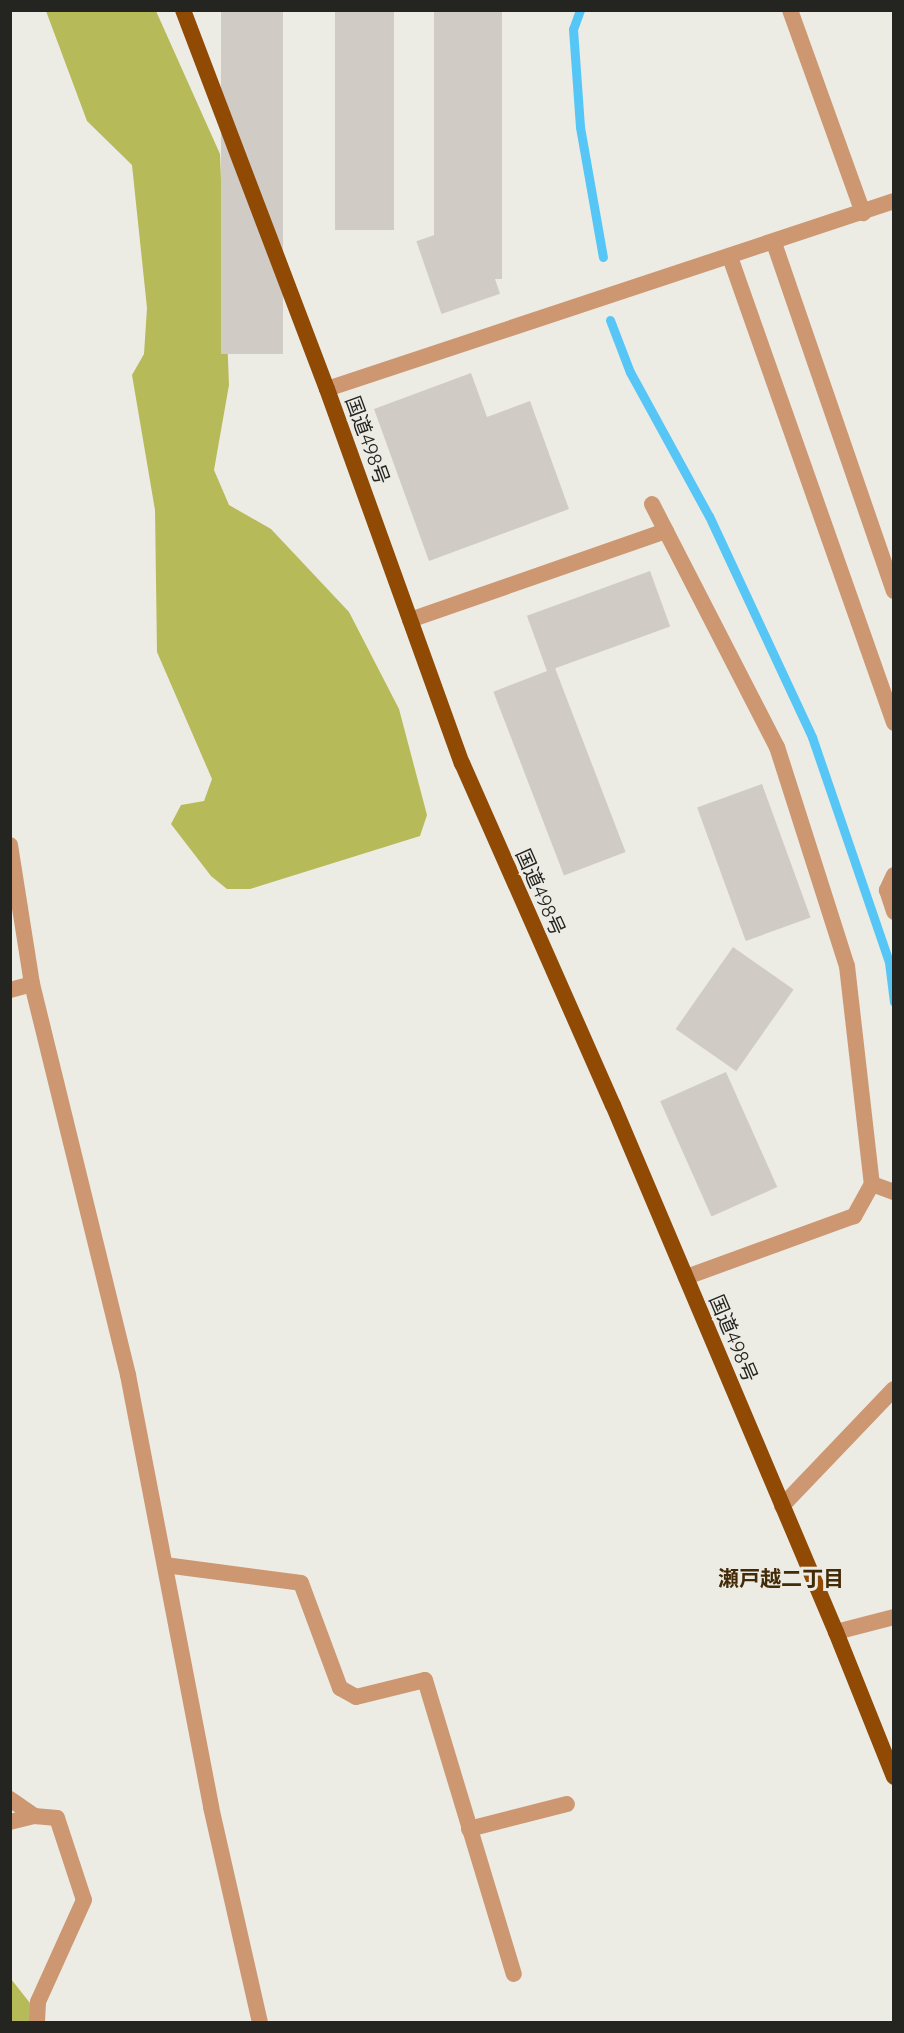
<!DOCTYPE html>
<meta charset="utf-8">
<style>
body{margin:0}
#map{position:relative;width:904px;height:2033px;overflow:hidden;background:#ecebe4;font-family:Quicksand,"Noto Sans JP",sans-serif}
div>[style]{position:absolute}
.forest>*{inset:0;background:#b7ba58}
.stream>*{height:9px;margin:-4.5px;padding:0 4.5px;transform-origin:4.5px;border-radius:4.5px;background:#56c6f6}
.building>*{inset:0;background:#d1cbc6;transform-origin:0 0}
.minor>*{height:16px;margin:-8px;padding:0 8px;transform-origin:8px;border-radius:8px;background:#cc9771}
.trunk>*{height:16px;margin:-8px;padding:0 8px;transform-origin:8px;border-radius:8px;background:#904a04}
span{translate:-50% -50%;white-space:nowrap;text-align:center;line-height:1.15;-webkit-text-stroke:6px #ecebe4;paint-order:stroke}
.street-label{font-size:20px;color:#242421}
.neighbourhood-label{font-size:21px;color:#432b07;font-weight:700}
.frame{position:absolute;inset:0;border:12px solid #242421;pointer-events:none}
</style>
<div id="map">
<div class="forest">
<div style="clip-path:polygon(46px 11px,156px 11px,220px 154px,229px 385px,214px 470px,229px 505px,271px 529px,349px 612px,399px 709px,427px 815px,420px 836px,250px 889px,227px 889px,211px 876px,171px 824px,181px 805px,204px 801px,212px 779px,157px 652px,155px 510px,132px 375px,144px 354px,147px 308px,132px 165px,87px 121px)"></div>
<div style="clip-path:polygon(11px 1979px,45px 2022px,11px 2022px)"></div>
</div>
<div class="stream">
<div style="left:580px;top:10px;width:20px;rotate:110deg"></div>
<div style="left:573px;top:29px;width:98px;rotate:85.9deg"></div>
<div style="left:580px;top:127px;width:132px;rotate:80deg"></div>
<div style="left:610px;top:320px;width:56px;rotate:69deg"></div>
<div style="left:630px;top:372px;width:164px;rotate:61.3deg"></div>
<div style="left:709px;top:516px;width:244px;rotate:65deg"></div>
<div style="left:812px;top:737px;width:238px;rotate:71.1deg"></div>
<div style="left:889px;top:962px;width:40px;rotate:82.9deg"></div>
</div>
<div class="building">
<div style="left:221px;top:10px;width:62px;height:344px"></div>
<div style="left:335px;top:10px;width:59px;height:220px"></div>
<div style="left:434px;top:10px;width:68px;height:269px"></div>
<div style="left:475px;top:221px;width:77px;height:62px;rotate:71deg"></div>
<div style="clip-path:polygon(471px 373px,487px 417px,530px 401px,569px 509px,429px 561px,374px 409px)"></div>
<div style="left:650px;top:571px;width:59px;height:131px;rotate:70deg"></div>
<div style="left:555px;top:668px;width:197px;height:66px;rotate:69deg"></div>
<div style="left:762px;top:784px;width:142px;height:69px;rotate:70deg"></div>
<div style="left:733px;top:947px;width:74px;height:100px;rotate:35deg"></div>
<div style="left:726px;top:1072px;width:126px;height:72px;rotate:66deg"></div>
</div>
<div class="minor">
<div style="left:790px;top:10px;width:216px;rotate:70.2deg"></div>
<div style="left:774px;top:243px;width:368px;rotate:71deg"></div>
<div style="left:730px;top:257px;width:494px;rotate:70.6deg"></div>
<div style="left:327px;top:389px;width:597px;rotate:-18.34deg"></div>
<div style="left:652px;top:504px;width:273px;rotate:62.8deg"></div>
<div style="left:777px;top:747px;width:230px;rotate:72.3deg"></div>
<div style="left:847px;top:966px;width:219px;rotate:83.5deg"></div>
<div style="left:872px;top:1184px;width:37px;rotate:119deg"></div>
<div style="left:854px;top:1216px;width:179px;rotate:160deg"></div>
<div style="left:410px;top:620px;width:271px;rotate:-19.2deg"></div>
<div style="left:10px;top:845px;width:141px;rotate:81deg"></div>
<div style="left:32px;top:984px;width:403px;rotate:76.2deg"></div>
<div style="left:128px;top:1375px;width:440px;rotate:79.1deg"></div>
<div style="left:211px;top:1807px;width:221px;rotate:77.2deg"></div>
<div style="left:894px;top:875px;width:17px;rotate:115deg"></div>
<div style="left:887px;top:890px;width:23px;rotate:72deg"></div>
<div style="left:10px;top:990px;width:23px;rotate:-15deg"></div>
<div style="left:872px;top:1184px;width:23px;rotate:20deg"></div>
<div style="left:782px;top:1506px;width:162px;rotate:-46.3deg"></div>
<div style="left:165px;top:1565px;width:137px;rotate:7.5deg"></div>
<div style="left:301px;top:1583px;width:112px;rotate:69.6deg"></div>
<div style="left:340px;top:1688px;width:18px;rotate:29deg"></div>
<div style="left:356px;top:1697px;width:71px;rotate:-13.8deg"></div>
<div style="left:425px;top:1680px;width:307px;rotate:73.2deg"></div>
<div style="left:836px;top:1632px;width:60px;rotate:-14.5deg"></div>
<div style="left:10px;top:1799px;width:29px;rotate:35deg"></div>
<div style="left:34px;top:1816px;width:25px;rotate:166deg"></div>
<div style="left:34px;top:1816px;width:23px;rotate:5deg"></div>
<div style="left:57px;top:1818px;width:86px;rotate:71.8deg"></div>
<div style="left:84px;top:1900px;width:112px;rotate:114.3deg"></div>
<div style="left:38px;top:2002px;width:20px;rotate:93deg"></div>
<div style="left:469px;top:1829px;width:101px;rotate:-14.3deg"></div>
</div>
<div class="trunk">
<div style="left:183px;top:10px;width:405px;rotate:69.2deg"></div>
<div style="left:327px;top:389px;width:398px;rotate:70.2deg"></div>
<div style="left:462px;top:763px;width:374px;rotate:66.2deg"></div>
<div style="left:613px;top:1105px;width:572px;rotate:67.06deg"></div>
<div style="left:836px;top:1632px;width:156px;rotate:68.2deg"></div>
</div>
<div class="street-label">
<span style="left:368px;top:440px;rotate:70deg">国道498号</span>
<span style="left:541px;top:892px;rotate:66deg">国道498号</span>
<span style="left:734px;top:1338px;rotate:67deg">国道498号</span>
</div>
<div class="neighbourhood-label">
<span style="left:781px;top:1578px">瀬戸越二丁目</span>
</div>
<div class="frame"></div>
</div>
